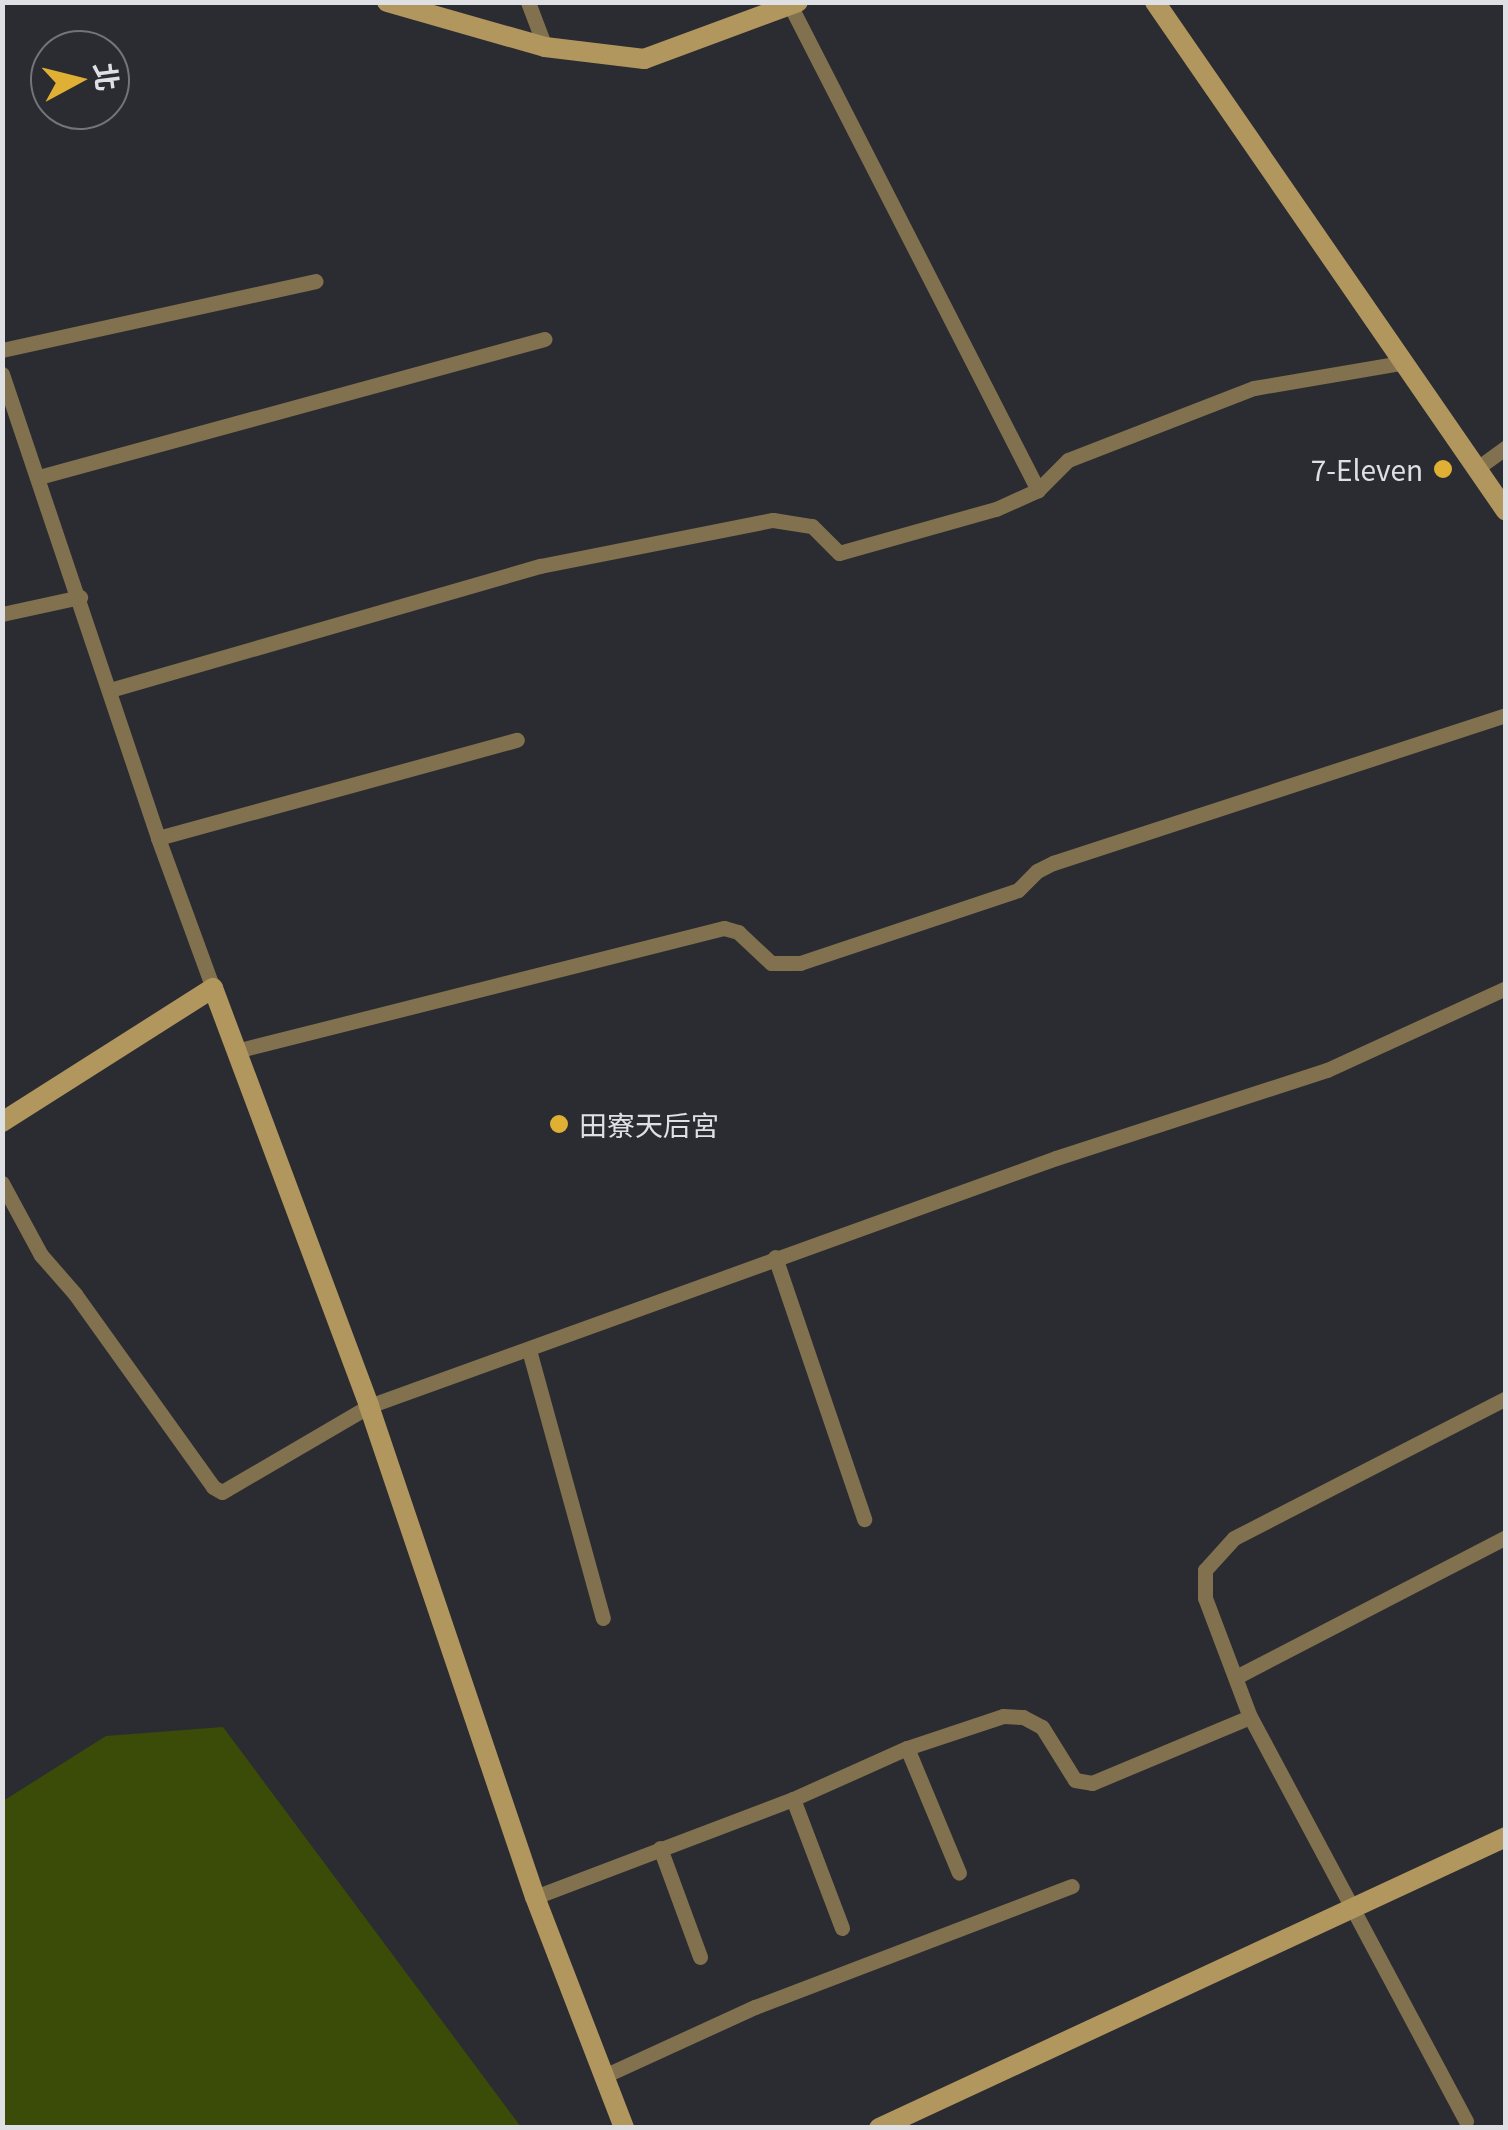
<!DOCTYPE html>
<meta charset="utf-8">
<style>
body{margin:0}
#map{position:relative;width:1508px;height:2130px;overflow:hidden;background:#2b2c32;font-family:Georgia,"Noto Sans TC",serif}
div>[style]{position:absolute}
.green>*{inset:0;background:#3a4c07}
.lane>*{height:15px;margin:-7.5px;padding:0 7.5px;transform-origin:7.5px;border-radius:7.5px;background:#81714e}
.secondary>*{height:20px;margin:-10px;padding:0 10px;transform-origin:10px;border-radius:10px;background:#b1975e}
.dots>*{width:28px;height:28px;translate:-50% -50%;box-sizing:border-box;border:5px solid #2b2c32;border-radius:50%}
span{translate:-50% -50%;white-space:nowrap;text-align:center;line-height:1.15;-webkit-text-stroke:8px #2b2c32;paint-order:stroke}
.poi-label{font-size:28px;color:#dfe0e4}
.right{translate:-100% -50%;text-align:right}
.left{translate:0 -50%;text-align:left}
.frame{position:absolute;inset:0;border:5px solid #dfe0e4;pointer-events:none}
.north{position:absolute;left:30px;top:30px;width:100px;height:100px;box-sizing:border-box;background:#2b2c32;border:2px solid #737479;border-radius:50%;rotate:83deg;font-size:28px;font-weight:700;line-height:40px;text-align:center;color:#dfe0e4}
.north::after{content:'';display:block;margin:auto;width:35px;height:45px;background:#e0b034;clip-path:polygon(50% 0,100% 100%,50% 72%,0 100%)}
</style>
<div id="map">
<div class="green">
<div style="clip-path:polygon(223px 1727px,521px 2127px,3px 2127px,3px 1801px,106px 1736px)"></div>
</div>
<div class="lane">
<div style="left:528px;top:2px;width:48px;rotate:69.3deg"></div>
<div style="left:790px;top:5px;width:545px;rotate:62.92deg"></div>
<div style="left:2px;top:350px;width:321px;rotate:-12.4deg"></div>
<div style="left:2px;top:374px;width:490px;rotate:71.4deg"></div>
<div style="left:158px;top:838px;width:160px;rotate:69.9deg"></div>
<div style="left:1476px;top:469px;width:37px;rotate:-36deg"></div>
<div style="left:39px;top:477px;width:524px;rotate:-15.28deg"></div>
<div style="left:2px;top:614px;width:80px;rotate:-12.3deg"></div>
<div style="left:110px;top:690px;width:448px;rotate:-16.1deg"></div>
<div style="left:540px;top:566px;width:237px;rotate:-11.2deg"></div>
<div style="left:773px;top:520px;width:39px;rotate:9deg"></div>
<div style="left:812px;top:526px;width:38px;rotate:45deg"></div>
<div style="left:839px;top:553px;width:163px;rotate:-15.7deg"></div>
<div style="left:996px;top:509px;width:46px;rotate:-24.3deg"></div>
<div style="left:1038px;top:490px;width:42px;rotate:-45deg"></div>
<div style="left:1068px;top:460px;width:199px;rotate:-21.2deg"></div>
<div style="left:1254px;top:388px;width:148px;rotate:-9.7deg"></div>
<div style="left:158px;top:838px;width:372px;rotate:-15.3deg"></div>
<div style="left:236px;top:1051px;width:503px;rotate:-14.15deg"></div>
<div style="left:724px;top:928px;width:15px;rotate:16deg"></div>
<div style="left:738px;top:932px;width:45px;rotate:43.2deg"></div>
<div style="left:771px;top:963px;width:29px"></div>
<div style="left:800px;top:963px;width:230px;rotate:-18.5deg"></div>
<div style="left:1018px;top:890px;width:27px;rotate:-45deg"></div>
<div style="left:1037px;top:871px;width:18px;rotate:-27deg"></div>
<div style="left:1053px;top:863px;width:477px;rotate:-18.1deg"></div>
<div style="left:2px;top:1183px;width:82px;rotate:61.6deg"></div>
<div style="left:41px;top:1255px;width:52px;rotate:48.9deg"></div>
<div style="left:75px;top:1294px;width:237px;rotate:54.4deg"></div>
<div style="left:213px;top:1487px;width:10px;rotate:29deg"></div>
<div style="left:222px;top:1492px;width:170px;rotate:-30.3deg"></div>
<div style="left:369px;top:1406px;width:730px;rotate:-19.85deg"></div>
<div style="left:1056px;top:1158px;width:285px;rotate:-18deg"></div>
<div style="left:1327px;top:1070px;width:197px;rotate:-24.6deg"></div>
<div style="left:775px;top:1257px;width:277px;rotate:71.2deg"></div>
<div style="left:529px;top:1350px;width:278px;rotate:74.6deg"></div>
<div style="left:1236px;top:1677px;width:304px;rotate:-27.4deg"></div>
<div style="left:907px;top:1748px;width:135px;rotate:67.4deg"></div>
<div style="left:793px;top:1799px;width:138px;rotate:69.2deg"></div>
<div style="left:660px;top:1848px;width:116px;rotate:69.8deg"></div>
<div style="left:535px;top:1897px;width:276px;rotate:-20.8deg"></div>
<div style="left:793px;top:1799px;width:125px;rotate:-24.1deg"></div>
<div style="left:907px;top:1748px;width:101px;rotate:-18.4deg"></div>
<div style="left:1003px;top:1716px;width:20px;rotate:3deg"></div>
<div style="left:1023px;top:1717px;width:21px;rotate:28deg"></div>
<div style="left:1042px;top:1727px;width:62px;rotate:58.1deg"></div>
<div style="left:1075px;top:1780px;width:17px;rotate:10deg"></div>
<div style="left:1092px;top:1783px;width:171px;rotate:-22.7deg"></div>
<div style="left:604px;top:2076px;width:166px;rotate:-24.6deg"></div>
<div style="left:755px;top:2007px;width:339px;rotate:-20.9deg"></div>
<div style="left:1466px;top:2121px;width:458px;rotate:-118.1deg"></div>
<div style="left:1250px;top:1717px;width:127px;rotate:-110.7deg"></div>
<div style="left:1205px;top:1598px;width:28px;rotate:-90deg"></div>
<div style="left:1205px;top:1570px;width:43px;rotate:-47.8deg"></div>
<div style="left:1234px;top:1538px;width:306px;rotate:-27.2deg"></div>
</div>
<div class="secondary">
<div style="left:387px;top:2px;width:164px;rotate:15.9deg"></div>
<div style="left:545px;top:47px;width:100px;rotate:6.9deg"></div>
<div style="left:644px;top:59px;width:164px;rotate:-20.3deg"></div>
<div style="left:1155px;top:2px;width:618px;rotate:55.41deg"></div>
<div style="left:2px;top:1122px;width:250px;rotate:-32.4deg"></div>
<div style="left:213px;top:988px;width:446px;rotate:69.5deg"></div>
<div style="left:369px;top:1406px;width:518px;rotate:71.32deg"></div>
<div style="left:535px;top:1897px;width:248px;rotate:68.9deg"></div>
<div style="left:879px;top:2128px;width:691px;rotate:-24.9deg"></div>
</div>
<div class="dots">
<div style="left:1443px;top:469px;background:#e0b034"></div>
<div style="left:559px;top:1124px;background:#e0b034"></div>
</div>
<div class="poi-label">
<span class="right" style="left:1423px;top:469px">7-Eleven</span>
<span class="left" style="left:579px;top:1124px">田寮天后宮</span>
</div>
<div class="frame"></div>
<div class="north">北</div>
</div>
